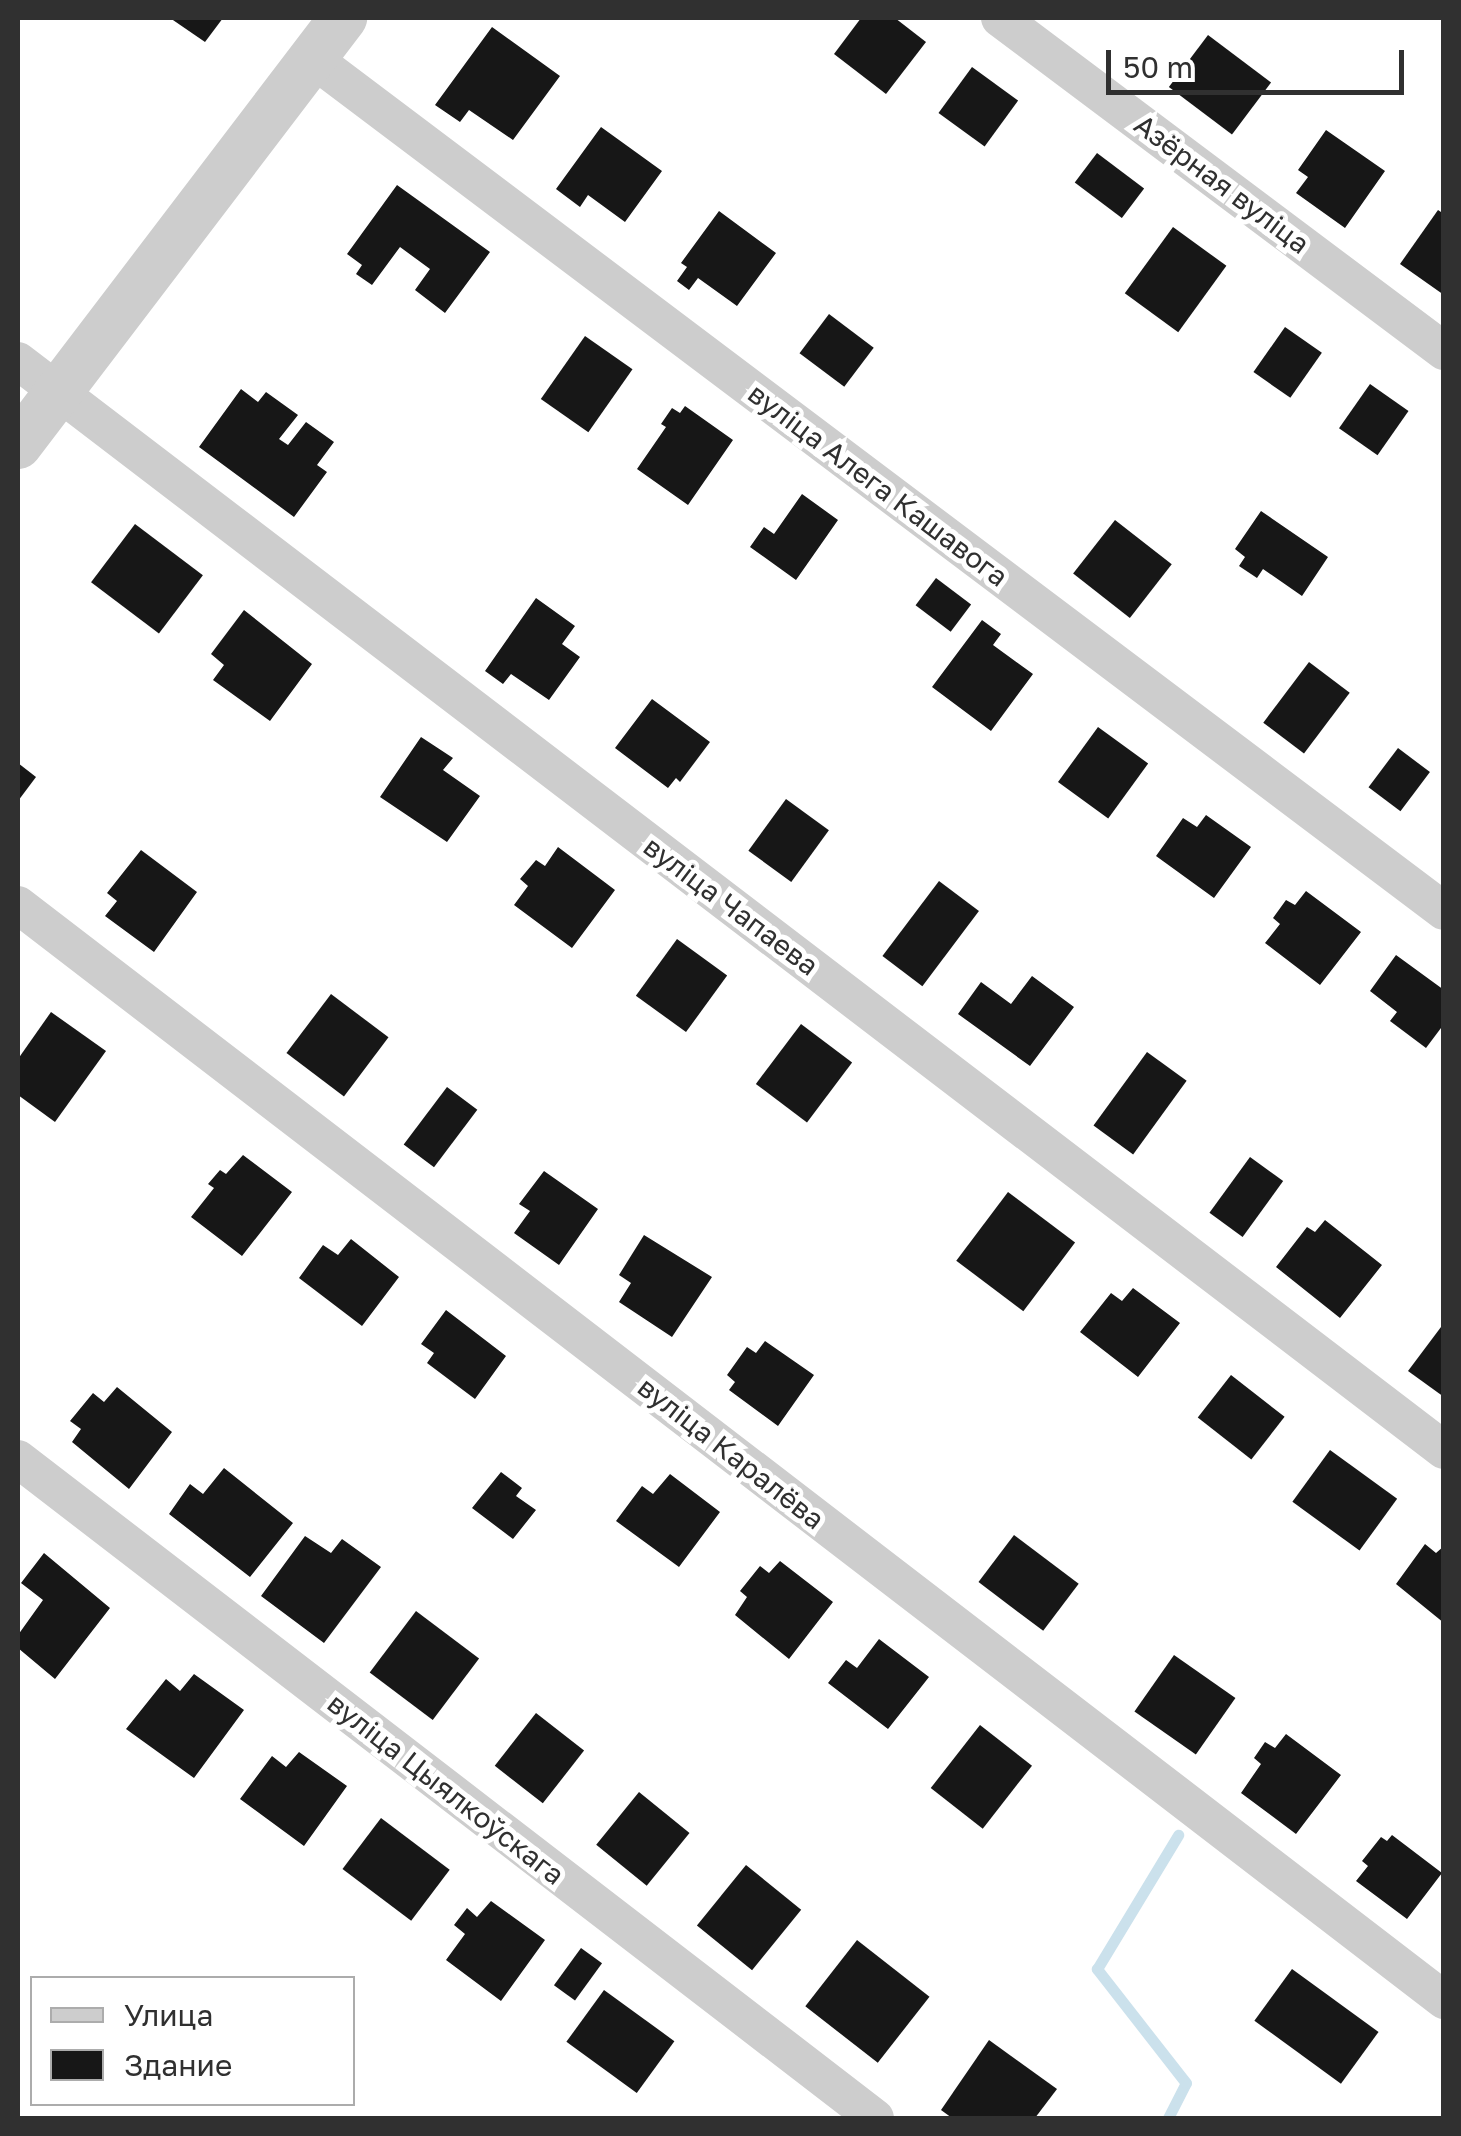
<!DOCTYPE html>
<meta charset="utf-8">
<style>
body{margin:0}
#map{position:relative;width:1461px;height:2136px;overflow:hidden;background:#fff;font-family:"Golos Text",sans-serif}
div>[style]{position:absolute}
.stream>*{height:11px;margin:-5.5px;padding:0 5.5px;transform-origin:5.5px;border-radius:5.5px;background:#cbe1ec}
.building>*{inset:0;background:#171717;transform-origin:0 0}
.minor>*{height:38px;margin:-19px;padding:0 19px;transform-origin:19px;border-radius:19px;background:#cdcdcd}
.tertiary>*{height:48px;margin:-24px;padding:0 24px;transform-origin:24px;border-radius:24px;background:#cdcdcd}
span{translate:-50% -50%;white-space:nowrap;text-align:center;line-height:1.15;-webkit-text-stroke:10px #fff;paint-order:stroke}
.street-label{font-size:28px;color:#303030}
.frame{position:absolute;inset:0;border:20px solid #303030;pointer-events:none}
.legend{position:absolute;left:30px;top:1976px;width:325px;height:130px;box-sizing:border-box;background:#fff;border:2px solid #acacac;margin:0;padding:12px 18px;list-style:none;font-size:30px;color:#303030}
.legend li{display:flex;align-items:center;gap:20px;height:50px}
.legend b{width:50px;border:2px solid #acacac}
.scale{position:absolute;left:1106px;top:50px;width:298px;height:45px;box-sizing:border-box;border:5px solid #303030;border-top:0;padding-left:12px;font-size:30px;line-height:35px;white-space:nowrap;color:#303030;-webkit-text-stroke:8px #fff;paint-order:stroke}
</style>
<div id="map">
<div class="stream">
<div style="left:1168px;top:2118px;width:39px;rotate:-63deg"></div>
<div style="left:1186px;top:2083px;width:145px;rotate:-128deg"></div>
<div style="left:1097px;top:1969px;width:157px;rotate:-58.8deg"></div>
</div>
<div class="building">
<div style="clip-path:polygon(170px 18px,223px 18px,205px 42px)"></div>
<div style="clip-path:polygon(861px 18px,895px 18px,926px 42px,886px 94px,834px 54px)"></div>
<div style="clip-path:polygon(492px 27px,560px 76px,513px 140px,469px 110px,460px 122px,435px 105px)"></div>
<div style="left:1208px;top:35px;width:79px;height:65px;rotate:37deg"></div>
<div style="left:972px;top:67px;width:57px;height:57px;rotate:36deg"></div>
<div style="clip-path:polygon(601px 127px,662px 171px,625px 222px,588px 195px,580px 207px,556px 189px)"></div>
<div style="clip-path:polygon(1326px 130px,1385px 171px,1345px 228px,1296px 193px,1308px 177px,1298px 170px)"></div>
<div style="left:1097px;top:153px;width:59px;height:37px;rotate:37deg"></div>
<div style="clip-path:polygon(397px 185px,490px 252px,445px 313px,415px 290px,430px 269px,400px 247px,372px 285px,356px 274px,362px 265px,347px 254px)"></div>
<div style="clip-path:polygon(1438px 210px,1444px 214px,1444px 295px,1400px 264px)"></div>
<div style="clip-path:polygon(719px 211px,776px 253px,737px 306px,698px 278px,689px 290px,677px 281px,687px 267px,681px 263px)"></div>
<div style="left:1173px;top:227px;width:66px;height:82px;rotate:36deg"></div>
<div style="left:829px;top:314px;width:56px;height:49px;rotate:37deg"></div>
<div style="left:1285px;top:327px;width:45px;height:55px;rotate:35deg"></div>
<div style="left:585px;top:336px;width:58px;height:77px;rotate:35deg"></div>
<div style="left:1370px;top:384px;width:47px;height:54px;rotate:35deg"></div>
<div style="clip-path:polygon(241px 389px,258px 402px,266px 392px,298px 415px,279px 439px,288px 445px,306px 422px,334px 442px,317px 465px,327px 472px,294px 517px,199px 447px)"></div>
<div style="clip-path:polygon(685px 406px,733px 440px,688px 505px,637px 469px,666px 427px,661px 424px,672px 408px,680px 413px)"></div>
<div style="clip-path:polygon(802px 494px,838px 520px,796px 580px,750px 547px,764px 527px,774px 534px)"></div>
<div style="clip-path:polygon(1261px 511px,1328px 557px,1302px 596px,1263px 569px,1257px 578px,1239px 566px,1245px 557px,1235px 549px)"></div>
<div style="left:1115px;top:520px;width:72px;height:68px;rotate:38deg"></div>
<div style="left:135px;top:524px;width:85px;height:73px;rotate:37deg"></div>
<div style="left:936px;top:578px;width:44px;height:34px;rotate:37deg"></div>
<div style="clip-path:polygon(536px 598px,575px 626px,562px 644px,580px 657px,549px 700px,511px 674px,503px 684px,485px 671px)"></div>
<div style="clip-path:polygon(244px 610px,312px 664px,270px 721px,213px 680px,224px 665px,211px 654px)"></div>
<div style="clip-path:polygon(982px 620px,1001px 634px,993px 645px,1033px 674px,991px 731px,932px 687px)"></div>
<div style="left:1309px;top:662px;width:51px;height:76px;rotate:37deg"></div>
<div style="clip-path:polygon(652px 699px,710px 742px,680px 782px,676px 778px,668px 788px,615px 748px)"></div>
<div style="left:1098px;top:727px;width:62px;height:68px;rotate:36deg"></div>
<div style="clip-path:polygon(421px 737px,453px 758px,443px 770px,480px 796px,447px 842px,380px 797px)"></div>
<div style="left:1398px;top:748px;width:40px;height:49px;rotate:37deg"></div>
<div style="clip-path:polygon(18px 763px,36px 777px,18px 801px)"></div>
<div style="left:786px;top:799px;width:53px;height:64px;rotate:36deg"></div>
<div style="clip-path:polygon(1206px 815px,1251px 847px,1214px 898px,1156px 856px,1183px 818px,1197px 827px)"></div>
<div style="clip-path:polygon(558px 847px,615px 890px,572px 948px,514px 905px,528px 886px,520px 879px,536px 860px,545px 866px)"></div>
<div style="clip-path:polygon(141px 850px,197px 892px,154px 952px,105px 916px,117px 901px,107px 893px)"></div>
<div style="left:939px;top:881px;width:50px;height:94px;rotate:37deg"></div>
<div style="clip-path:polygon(1306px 891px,1361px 932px,1320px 985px,1265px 943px,1280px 924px,1273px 918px,1286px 900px,1295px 905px)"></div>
<div style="left:677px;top:939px;width:62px;height:70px;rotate:36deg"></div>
<div style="clip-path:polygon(1396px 955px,1444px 990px,1444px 1024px,1426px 1048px,1390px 1021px,1397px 1012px,1370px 991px)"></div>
<div style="clip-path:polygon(1032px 976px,1074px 1007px,1030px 1066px,958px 1014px,981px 982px,1011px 1004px)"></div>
<div style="left:331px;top:994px;width:72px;height:74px;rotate:37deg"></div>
<div style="clip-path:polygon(51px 1012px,106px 1051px,55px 1122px,18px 1095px,18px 1059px)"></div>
<div style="left:801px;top:1024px;width:64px;height:75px;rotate:37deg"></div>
<div style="left:1147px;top:1052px;width:49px;height:91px;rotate:36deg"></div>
<div style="left:447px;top:1087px;width:38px;height:72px;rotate:37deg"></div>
<div style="clip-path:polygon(243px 1155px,292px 1192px,242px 1256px,191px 1217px,214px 1188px,208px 1184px,220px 1170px,226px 1174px)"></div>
<div style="left:1250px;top:1157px;width:41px;height:69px;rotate:36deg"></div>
<div style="clip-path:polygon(544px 1171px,598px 1209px,559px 1265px,514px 1233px,530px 1211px,519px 1204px)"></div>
<div style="left:1008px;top:1192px;width:84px;height:86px;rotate:37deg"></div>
<div style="clip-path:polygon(1325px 1220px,1382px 1265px,1340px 1318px,1276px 1267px,1307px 1227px,1315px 1232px)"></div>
<div style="clip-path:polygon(644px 1235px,712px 1277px,672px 1337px,619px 1302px,631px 1283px,619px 1275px)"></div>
<div style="clip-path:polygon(351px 1239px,399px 1277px,362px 1326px,299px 1278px,323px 1245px,338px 1255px)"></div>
<div style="clip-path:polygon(1133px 1288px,1180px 1323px,1138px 1377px,1080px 1332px,1111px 1293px,1122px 1301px)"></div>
<div style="clip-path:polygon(446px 1310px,506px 1356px,475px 1399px,427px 1363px,434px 1353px,421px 1344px)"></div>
<div style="clip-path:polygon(1444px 1323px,1444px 1397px,1408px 1371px)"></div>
<div style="clip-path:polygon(765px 1341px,814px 1375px,778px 1426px,729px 1390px,735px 1382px,727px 1375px,747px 1347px,756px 1353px)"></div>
<div style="left:1231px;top:1375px;width:68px;height:54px;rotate:38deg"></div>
<div style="clip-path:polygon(117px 1387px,172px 1432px,129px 1489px,72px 1442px,81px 1429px,70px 1421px,93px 1393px,104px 1402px)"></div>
<div style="left:1330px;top:1450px;width:83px;height:64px;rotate:36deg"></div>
<div style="clip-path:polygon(224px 1468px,293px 1523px,250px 1577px,169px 1514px,190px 1484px,203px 1494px)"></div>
<div style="clip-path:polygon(501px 1472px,522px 1488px,516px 1496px,536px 1510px,513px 1539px,472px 1508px)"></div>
<div style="clip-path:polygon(670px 1474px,720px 1512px,679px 1567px,616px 1521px,642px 1486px,653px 1494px)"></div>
<div style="left:1014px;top:1535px;width:81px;height:59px;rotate:37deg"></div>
<div style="clip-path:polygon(305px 1536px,331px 1553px,342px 1539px,381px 1567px,324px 1643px,261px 1596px)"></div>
<div style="clip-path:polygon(1425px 1544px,1436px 1553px,1444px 1546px,1444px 1623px,1396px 1584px)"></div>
<div style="clip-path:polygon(44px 1553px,110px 1608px,55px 1679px,18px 1648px,18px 1635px,43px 1600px,21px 1583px)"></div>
<div style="clip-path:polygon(780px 1561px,833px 1602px,789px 1659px,735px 1615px,747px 1597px,740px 1591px,760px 1566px,769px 1573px)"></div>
<div style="left:416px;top:1611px;width:79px;height:77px;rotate:37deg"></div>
<div style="clip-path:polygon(879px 1639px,929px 1677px,888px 1729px,828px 1683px,846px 1660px,857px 1668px)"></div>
<div style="left:1174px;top:1655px;width:75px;height:69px;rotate:35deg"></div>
<div style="clip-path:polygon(194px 1674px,244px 1710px,194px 1778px,126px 1729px,166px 1679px,180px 1691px)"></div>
<div style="left:536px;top:1713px;width:61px;height:67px;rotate:38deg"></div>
<div style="left:980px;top:1725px;width:66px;height:80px;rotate:38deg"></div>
<div style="clip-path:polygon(1286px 1734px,1341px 1775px,1296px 1834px,1241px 1793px,1261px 1764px,1254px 1758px,1265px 1742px,1275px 1748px)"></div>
<div style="clip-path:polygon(299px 1752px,347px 1786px,304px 1846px,240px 1799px,272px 1756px,286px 1767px)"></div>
<div style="left:639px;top:1792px;width:65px;height:68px;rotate:39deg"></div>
<div style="left:381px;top:1818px;width:86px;height:64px;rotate:37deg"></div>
<div style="clip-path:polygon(1392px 1835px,1442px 1873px,1407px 1919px,1356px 1881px,1368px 1866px,1362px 1861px,1381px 1837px,1387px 1841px)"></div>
<div style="left:746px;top:1865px;width:71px;height:78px;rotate:39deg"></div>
<div style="clip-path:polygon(491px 1901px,545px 1940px,501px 2001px,446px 1960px,465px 1934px,454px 1925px,467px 1908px,477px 1917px)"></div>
<div style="left:857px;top:1940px;width:92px;height:84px;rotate:38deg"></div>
<div style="left:581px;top:1948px;width:26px;height:46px;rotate:36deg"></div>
<div style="left:1292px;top:1969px;width:107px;height:64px;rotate:36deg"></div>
<div style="left:604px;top:1990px;width:87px;height:64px;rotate:36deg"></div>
<div style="clip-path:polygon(989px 2040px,1057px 2089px,1035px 2118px,952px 2118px,941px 2110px)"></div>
</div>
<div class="minor">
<div style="left:1000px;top:18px;width:555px;rotate:36.87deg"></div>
<div style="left:313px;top:59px;width:1416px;rotate:36.99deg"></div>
<div style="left:18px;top:361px;width:1794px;rotate:37.37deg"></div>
<div style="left:18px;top:905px;width:1798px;rotate:37.52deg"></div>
<div style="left:18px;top:1459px;width:1081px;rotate:37.56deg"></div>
</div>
<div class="tertiary">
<div style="left:18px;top:445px;width:537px;rotate:-52.72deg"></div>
</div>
<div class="street-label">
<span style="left:1222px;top:184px;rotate:37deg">Азёрная вуліца</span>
<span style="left:878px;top:485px;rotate:37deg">вуліца Алега Кашавога</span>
<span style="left:731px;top:906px;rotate:37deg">вуліца Чапаева</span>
<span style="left:731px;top:1453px;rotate:38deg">вуліца Каралёва</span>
<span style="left:446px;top:1789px;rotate:38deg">вуліца Цыялкоўскага</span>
</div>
<div class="frame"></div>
<ul class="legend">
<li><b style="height:12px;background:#cdcdcd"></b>Улица</li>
<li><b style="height:28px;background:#171717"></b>Здание</li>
</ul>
<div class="scale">50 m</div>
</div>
